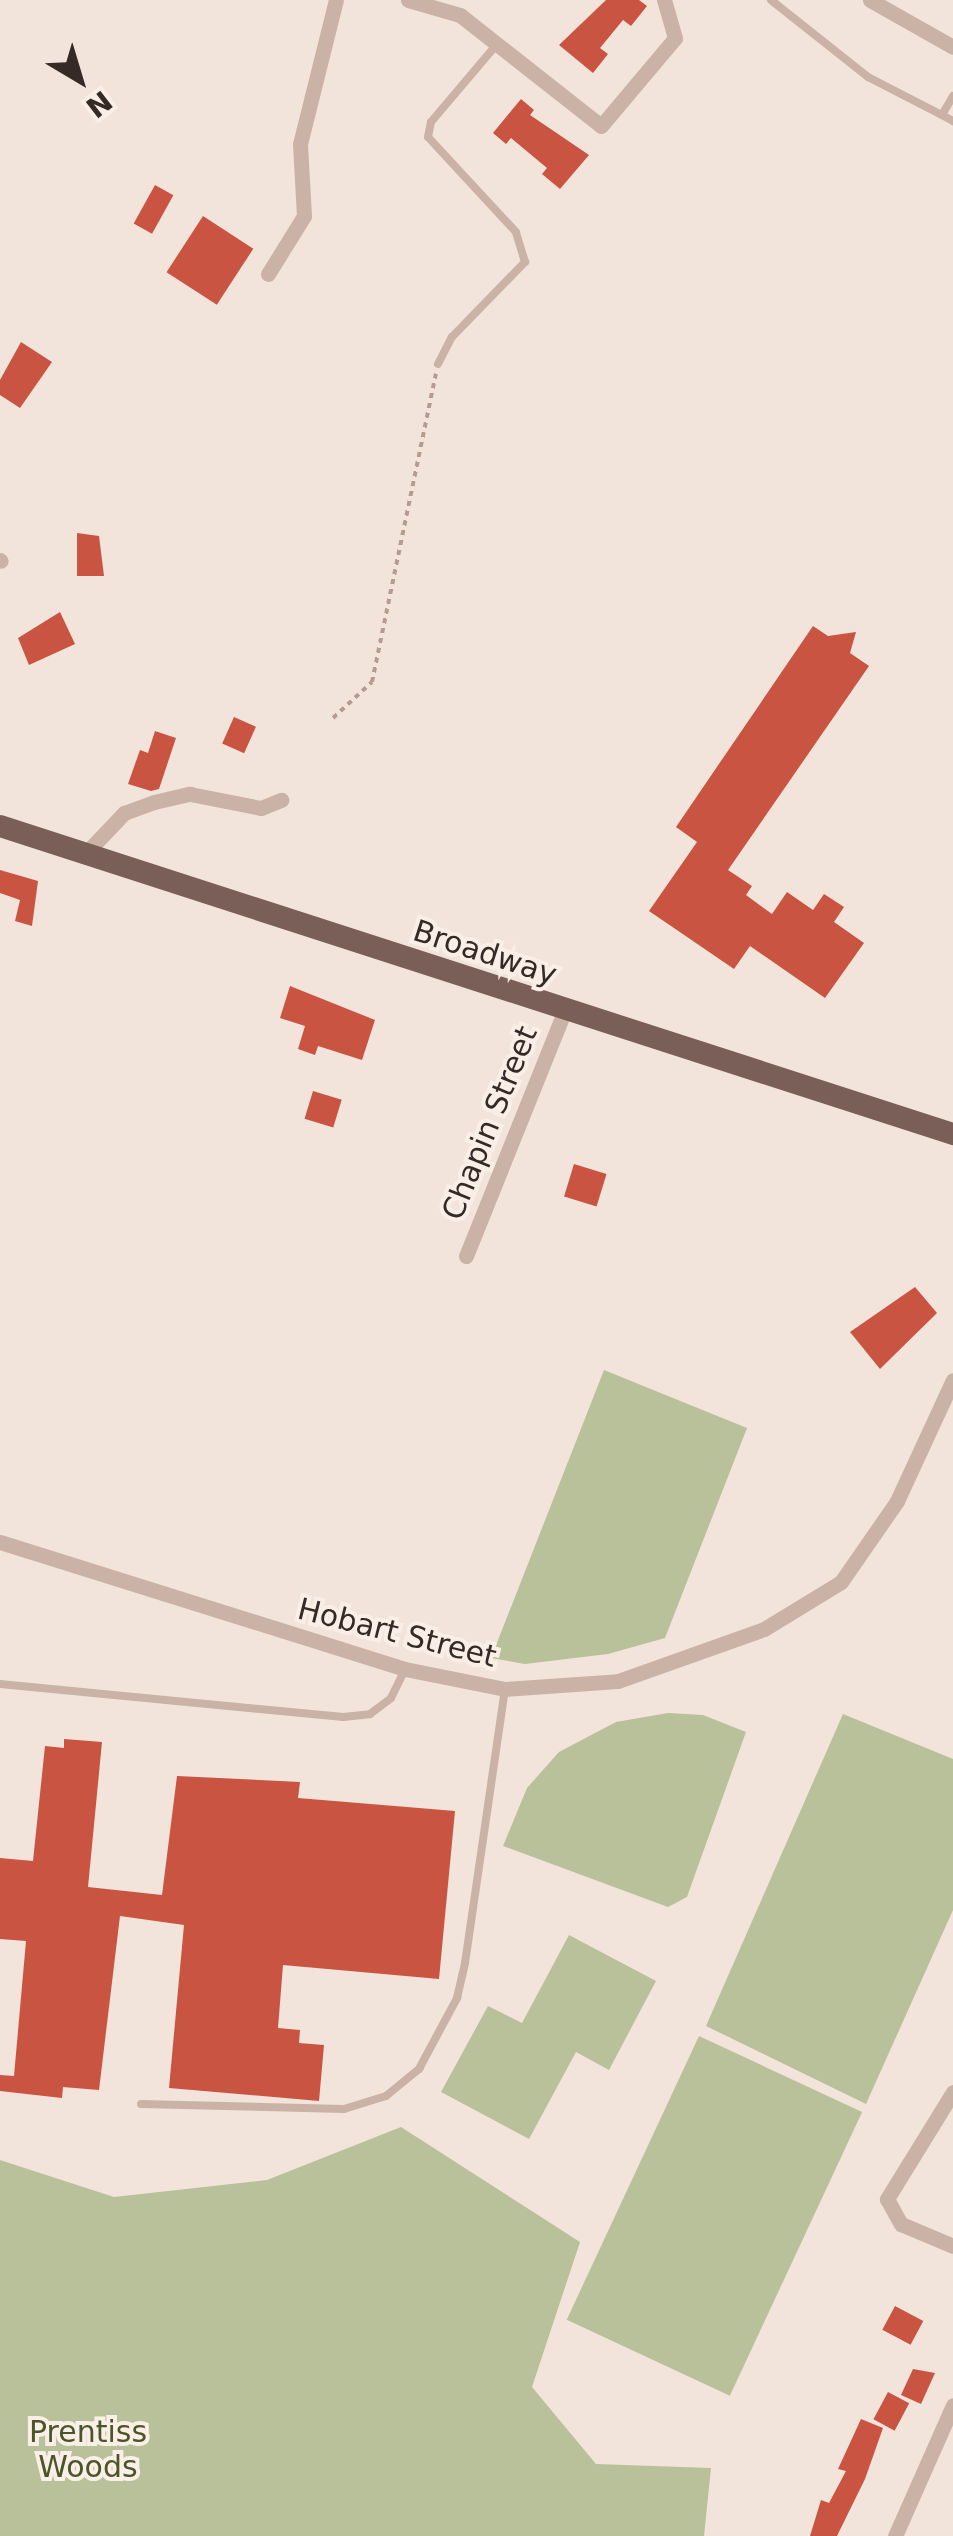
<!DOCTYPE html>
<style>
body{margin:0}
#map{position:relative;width:953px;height:2536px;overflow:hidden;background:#f2e4da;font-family:"DejaVu Sans",sans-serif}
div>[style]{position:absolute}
.green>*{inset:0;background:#b8c19a;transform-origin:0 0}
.building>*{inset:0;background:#c95441;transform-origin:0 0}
.path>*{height:4px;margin-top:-2px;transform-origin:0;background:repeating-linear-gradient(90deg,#b69c90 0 5px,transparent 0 10px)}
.lane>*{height:8px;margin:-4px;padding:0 4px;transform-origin:4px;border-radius:4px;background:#cab3a6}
.street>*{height:15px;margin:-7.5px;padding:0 7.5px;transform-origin:7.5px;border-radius:7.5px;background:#cab3a6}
.primary>*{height:22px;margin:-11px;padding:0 11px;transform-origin:11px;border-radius:11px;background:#795f57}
span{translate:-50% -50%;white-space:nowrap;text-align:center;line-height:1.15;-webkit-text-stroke:8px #faefe6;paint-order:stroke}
.street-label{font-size:30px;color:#362a27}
.park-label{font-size:30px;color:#4a552a}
.north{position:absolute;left:30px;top:30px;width:100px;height:100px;-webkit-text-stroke:8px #faefe6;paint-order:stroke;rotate:142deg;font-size:28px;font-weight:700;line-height:40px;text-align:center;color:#362a27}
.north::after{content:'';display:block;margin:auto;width:35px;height:45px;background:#362a27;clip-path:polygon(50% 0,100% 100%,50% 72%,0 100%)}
</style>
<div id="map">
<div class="green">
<div style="clip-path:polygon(604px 1370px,747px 1428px,665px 1638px,608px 1654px,525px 1664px,491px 1658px)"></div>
<div style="clip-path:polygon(668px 1713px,703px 1715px,746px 1732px,687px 1897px,668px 1907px,503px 1846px,527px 1788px,559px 1752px,616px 1722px)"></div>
<div style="clip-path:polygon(843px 1714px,953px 1759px,953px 1910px,866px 2104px,706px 2026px)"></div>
<div style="clip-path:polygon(569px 1935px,656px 1981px,609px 2070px,576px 2052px,529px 2139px,441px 2092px,488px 2006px,522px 2023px)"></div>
<div style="left:699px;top:2036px;width:180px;height:313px;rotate:25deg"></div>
<div style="clip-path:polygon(401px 2127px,580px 2242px,532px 2387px,596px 2464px,711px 2468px,704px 2536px,0 2536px,0 2160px,114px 2197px,267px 2180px)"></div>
</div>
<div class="building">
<div style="clip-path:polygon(606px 0,639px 0,647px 6px,631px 26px,623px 20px,600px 48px,608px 54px,593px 73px,559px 45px)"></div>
<div style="clip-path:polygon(521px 99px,534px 110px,530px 115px,589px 155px,560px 189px,542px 174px,547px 168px,511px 138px,506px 144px,493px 133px)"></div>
<div style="left:155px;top:185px;width:21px;height:44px;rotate:29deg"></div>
<div style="left:203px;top:216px;width:60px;height:67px;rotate:33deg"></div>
<div style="clip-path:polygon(21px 342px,52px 362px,20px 408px,0 395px,0 380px)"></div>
<div style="clip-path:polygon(77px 533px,99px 536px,104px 576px,77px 576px)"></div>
<div style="clip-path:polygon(60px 612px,75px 644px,29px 665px,18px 638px)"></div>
<div style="clip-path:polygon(813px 626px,828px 636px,856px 632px,850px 653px,869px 666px,728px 870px,752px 886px,746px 895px,772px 914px,787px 892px,813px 910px,824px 894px,844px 907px,834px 922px,864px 943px,825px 998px,750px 946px,734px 969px,649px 911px,697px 842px,676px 827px)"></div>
<div style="left:234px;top:717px;width:24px;height:29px;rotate:24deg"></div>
<div style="clip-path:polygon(155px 731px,176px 738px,159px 789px,151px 791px,128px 784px,140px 750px,148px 753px)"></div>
<div style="clip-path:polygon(0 870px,38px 881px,32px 926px,15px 921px,20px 900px,0 893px)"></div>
<div style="clip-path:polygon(290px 986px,375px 1020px,362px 1060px,318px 1046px,315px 1055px,298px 1049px,305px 1026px,280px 1018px)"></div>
<div style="left:313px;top:1091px;width:30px;height:29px;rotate:17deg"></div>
<div style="left:574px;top:1164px;width:34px;height:34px;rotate:17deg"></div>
<div style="clip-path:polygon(915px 1287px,937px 1313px,880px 1369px,850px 1332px)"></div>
<div style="clip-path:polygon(64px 1739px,102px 1742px,88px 1887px,162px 1895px,177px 1776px,300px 1782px,298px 1798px,455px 1811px,439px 1979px,283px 1965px,278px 2028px,300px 2030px,299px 2043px,324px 2045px,319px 2101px,169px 2088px,184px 1925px,120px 1916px,99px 2090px,63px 2087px,62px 2098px,0 2091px,0 2075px,14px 2076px,26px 1941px,0 1939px,0 1858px,33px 1861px,45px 1746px,64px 1748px)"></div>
<div style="left:895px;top:2306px;width:32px;height:27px;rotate:28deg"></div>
<div style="clip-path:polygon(913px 2369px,935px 2373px,921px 2404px,901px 2395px)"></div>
<div style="left:888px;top:2392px;width:24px;height:31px;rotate:28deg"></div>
<div style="clip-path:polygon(861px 2419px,883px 2428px,865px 2479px,837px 2536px,810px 2536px,821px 2500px,829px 2503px,846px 2471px,838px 2469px)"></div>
</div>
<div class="path">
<div style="left:333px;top:718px;width:53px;rotate:-42.7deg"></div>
<div style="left:372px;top:682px;width:315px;rotate:-78.3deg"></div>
</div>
<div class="lane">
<div style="left:771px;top:0;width:124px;rotate:38.4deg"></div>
<div style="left:868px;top:77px;width:83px;rotate:27.2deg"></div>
<div style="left:953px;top:96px;width:22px;rotate:120deg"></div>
<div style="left:942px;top:115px;width:13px;rotate:29deg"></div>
<div style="left:438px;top:364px;width:30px;rotate:-63deg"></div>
<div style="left:452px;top:337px;width:105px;rotate:-45.8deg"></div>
<div style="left:525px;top:262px;width:31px;rotate:-107deg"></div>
<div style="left:516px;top:232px;width:129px;rotate:-132.8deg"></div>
<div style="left:428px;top:137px;width:15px;rotate:-79deg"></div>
<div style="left:431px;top:122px;width:104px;rotate:-49.7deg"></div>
<div style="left:0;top:1684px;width:345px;rotate:5.5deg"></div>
<div style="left:343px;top:1717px;width:27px;rotate:-6deg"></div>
<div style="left:370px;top:1714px;width:26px;rotate:-37deg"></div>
<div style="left:391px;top:1698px;width:32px;rotate:-64deg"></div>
<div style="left:141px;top:2104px;width:203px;rotate:1.4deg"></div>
<div style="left:344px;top:2109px;width:44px;rotate:-17.2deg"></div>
<div style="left:386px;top:2096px;width:43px;rotate:-39.3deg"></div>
<div style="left:419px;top:2069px;width:81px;rotate:-61.8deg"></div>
<div style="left:457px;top:1998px;width:36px;rotate:-77deg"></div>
<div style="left:465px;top:1963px;width:277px;rotate:-81.7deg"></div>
</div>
<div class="street">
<div style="left:408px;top:0;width:54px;rotate:16.1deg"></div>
<div style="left:460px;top:15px;width:179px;rotate:38.2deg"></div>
<div style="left:601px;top:126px;width:115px;rotate:-49.9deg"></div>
<div style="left:675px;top:38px;width:40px;rotate:-106deg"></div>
<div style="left:870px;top:0;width:95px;rotate:29.5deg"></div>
<div style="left:268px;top:274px;width:68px;rotate:-58.2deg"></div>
<div style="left:304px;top:216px;width:72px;rotate:-93.2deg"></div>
<div style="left:300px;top:144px;width:148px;rotate:-76deg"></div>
<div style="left:0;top:560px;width:1px;rotate:45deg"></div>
<div style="left:85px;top:854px;width:57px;rotate:-46.4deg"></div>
<div style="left:124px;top:813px;width:32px;rotate:-20deg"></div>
<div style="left:154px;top:802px;width:37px;rotate:-13deg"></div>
<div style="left:190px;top:794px;width:72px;rotate:11.2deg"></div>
<div style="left:261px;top:808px;width:22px;rotate:-22deg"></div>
<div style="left:466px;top:1256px;width:265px;rotate:-68.1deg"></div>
<div style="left:0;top:1542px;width:424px;rotate:17.4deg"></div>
<div style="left:405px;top:1669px;width:102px;rotate:11.3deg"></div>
<div style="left:505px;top:1689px;width:113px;rotate:-4deg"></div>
<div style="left:618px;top:1681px;width:155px;rotate:-19.6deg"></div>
<div style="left:764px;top:1629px;width:90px;rotate:-31.4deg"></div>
<div style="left:841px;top:1582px;width:98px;rotate:-55.3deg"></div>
<div style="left:897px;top:1501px;width:133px;rotate:-65.2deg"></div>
<div style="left:953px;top:2092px;width:126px;rotate:121.7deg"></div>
<div style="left:887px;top:2199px;width:29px;rotate:61deg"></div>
<div style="left:901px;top:2224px;width:56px;rotate:22.9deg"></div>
<div style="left:895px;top:2536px;width:143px;rotate:-66.1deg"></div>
</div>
<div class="primary">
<div style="left:0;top:826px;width:1002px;rotate:17.91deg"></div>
</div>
<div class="street-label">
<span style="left:485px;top:953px;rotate:18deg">Broadway</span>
<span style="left:490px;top:1123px;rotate:-68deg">Chapin Street</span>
<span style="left:397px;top:1633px;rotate:14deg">Hobart Street</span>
</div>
<div class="park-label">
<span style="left:88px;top:2449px">Prentiss<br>Woods</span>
</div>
<div class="north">N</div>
</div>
